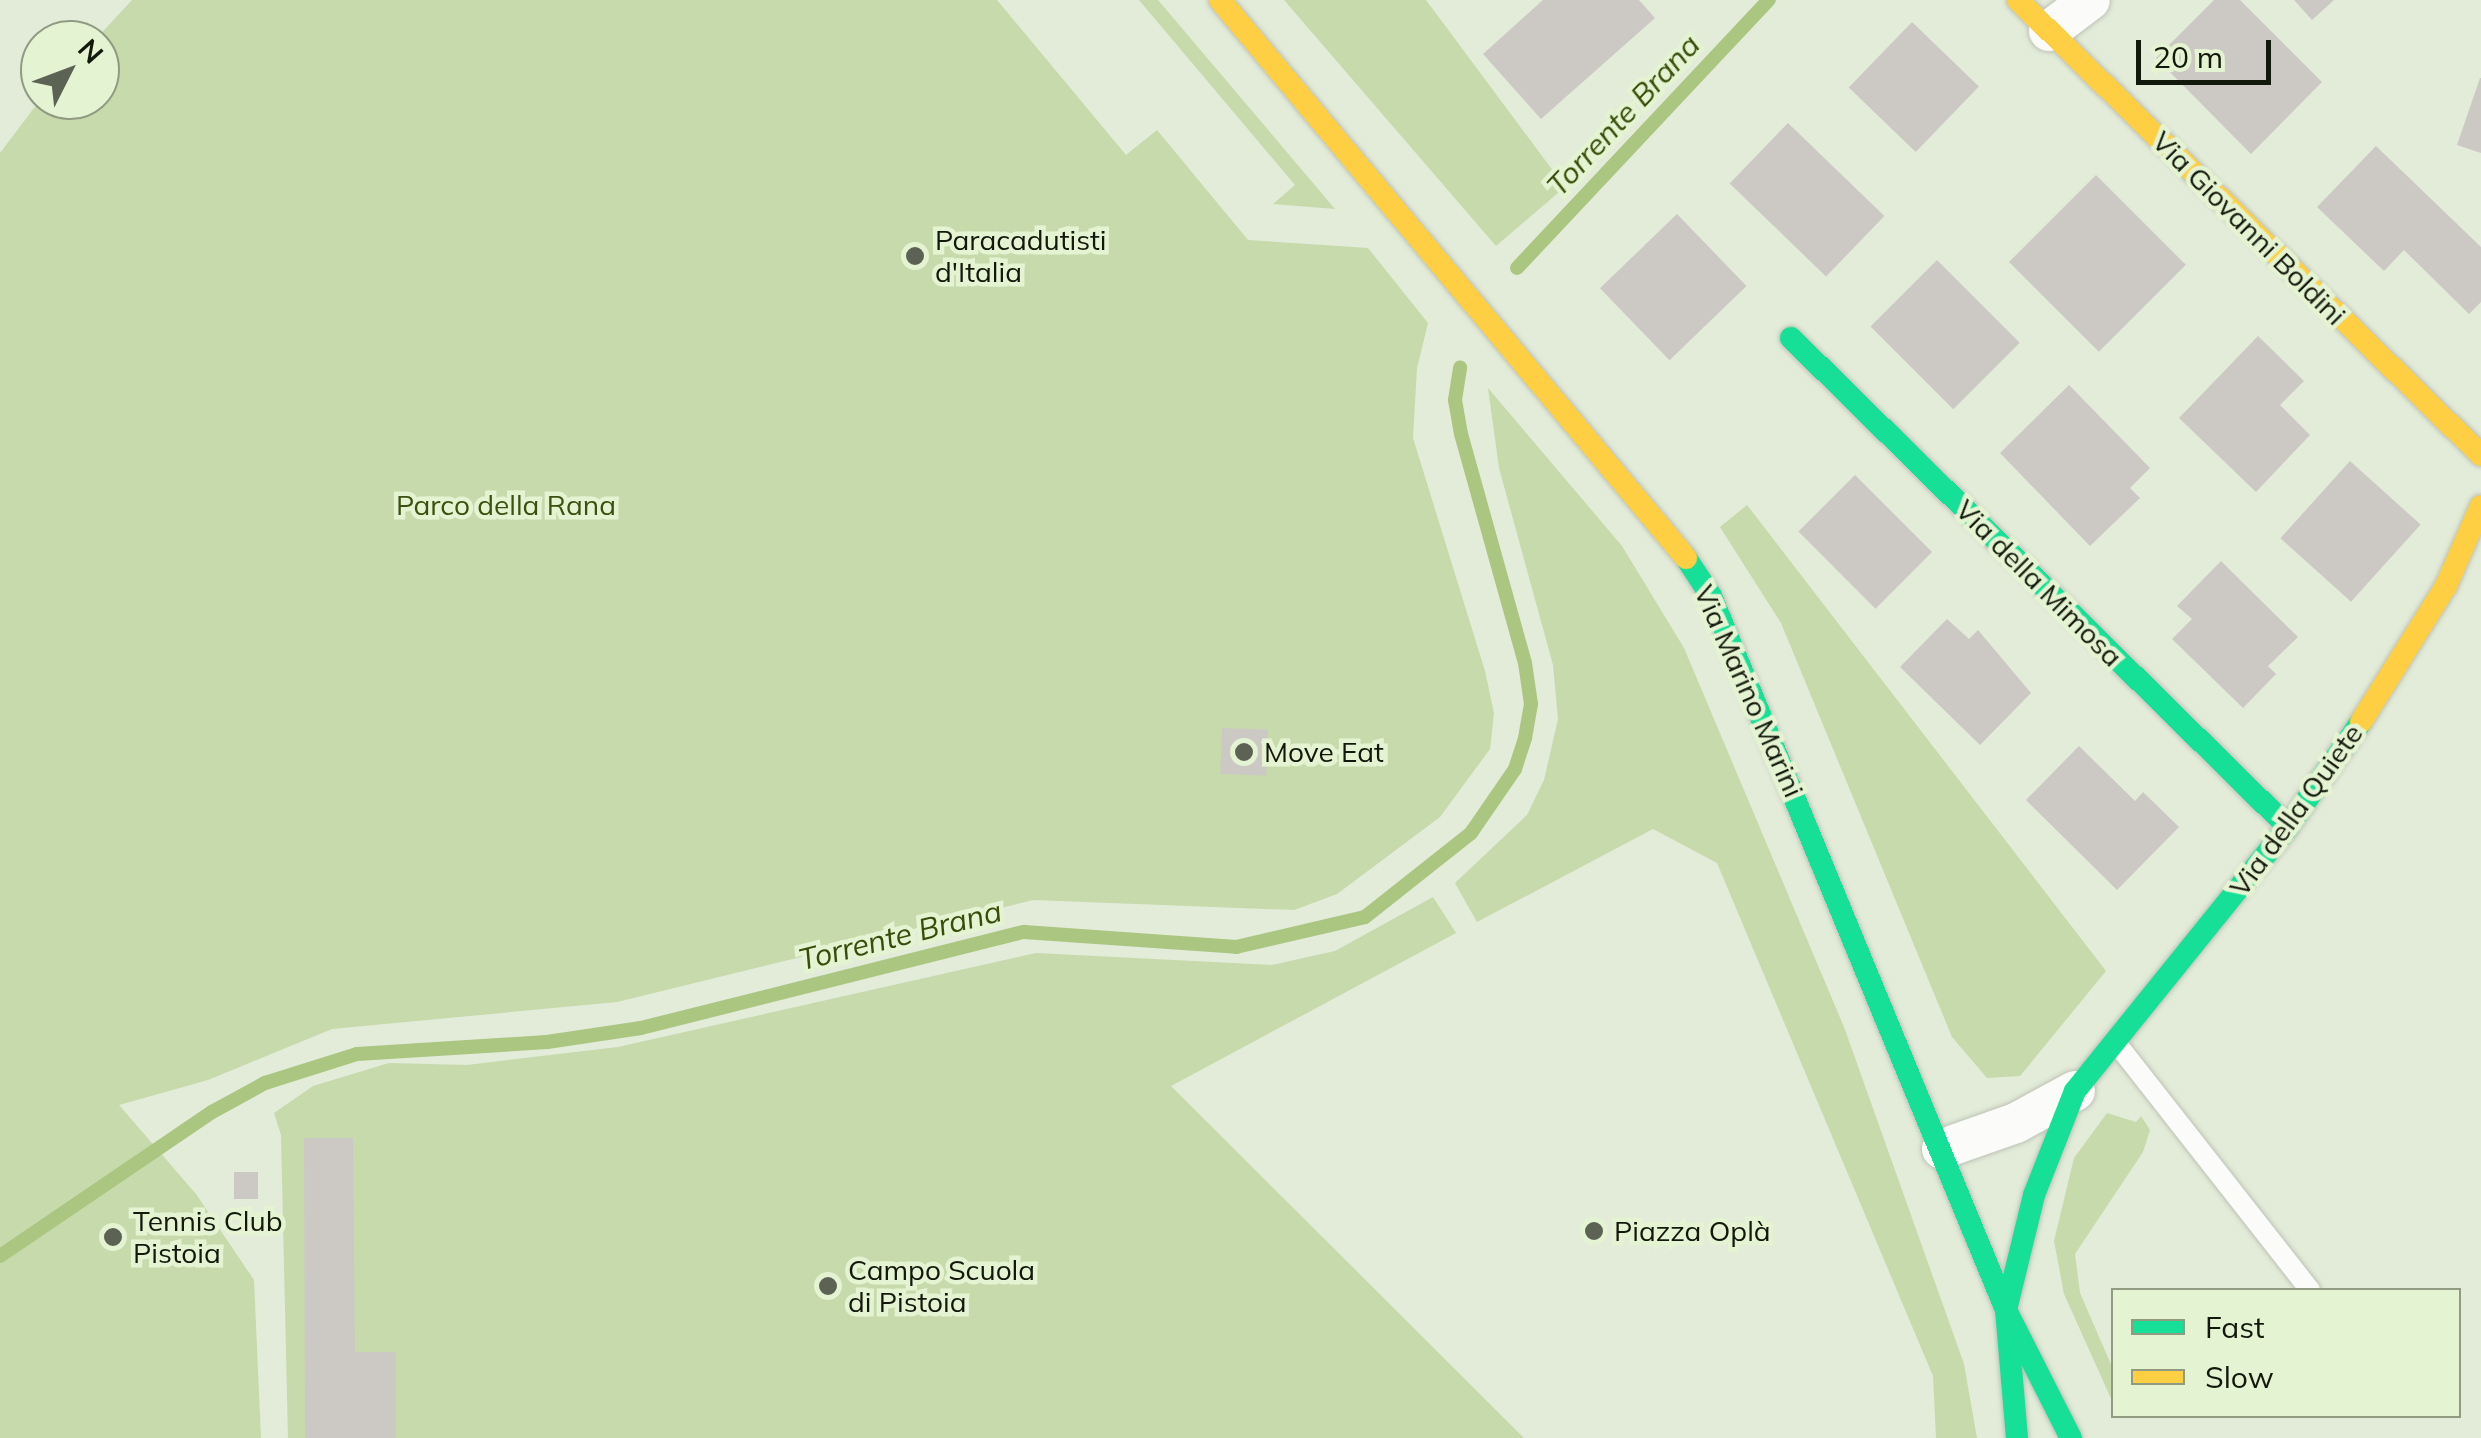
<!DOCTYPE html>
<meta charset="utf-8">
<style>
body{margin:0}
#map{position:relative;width:2481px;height:1438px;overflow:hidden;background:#e3ebd9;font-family:Mulish,sans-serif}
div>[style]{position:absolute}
.green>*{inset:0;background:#c6daac}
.stream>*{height:14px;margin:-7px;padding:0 7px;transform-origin:7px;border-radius:7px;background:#aac681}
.building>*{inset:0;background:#ccc9c4;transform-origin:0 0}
.roads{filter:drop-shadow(0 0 2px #bdc3b5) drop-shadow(0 0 2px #bdc3b5)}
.lane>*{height:20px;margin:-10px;padding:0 10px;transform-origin:10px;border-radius:10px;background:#fbfcf9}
.street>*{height:40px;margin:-20px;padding:0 20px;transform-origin:20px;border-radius:20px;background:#fbfcf9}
.fast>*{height:22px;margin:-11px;padding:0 11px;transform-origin:11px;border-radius:11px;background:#16e098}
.slow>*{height:22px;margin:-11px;padding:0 11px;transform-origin:11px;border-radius:11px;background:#ffcf43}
.dots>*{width:28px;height:28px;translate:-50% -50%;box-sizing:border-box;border:5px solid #e4f3d1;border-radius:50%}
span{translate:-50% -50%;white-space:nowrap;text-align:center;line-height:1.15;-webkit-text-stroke:9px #e4f3d1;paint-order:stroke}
.street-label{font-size:28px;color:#13180c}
.poi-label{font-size:28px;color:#13180c}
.left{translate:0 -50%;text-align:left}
.park-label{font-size:28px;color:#3b510f}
.water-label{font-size:30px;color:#374d09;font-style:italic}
.legend{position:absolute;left:2111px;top:1288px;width:350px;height:130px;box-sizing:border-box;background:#e4f3d1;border:2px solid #909b82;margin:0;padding:12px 18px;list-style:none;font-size:30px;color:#13180c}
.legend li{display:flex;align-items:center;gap:20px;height:50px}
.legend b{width:50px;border:2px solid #909b82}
.north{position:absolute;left:20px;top:20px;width:100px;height:100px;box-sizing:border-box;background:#e4f3d1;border:2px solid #909b82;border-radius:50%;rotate:48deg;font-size:28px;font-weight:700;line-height:40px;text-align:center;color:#13180c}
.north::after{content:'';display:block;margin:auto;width:35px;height:45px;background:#5c6254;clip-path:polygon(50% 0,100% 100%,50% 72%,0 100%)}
.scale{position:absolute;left:2136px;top:40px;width:135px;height:45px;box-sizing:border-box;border:5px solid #13180c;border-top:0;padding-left:12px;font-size:30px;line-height:35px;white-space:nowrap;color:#13180c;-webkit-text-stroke:8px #e4f3d1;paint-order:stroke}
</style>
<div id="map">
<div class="green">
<div style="clip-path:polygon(132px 0,997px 0,1126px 155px,1157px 130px,1248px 240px,1368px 248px,1428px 323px,1417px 368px,1413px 438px,1485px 671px,1494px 713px,1490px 749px,1440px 817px,1337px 894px,1294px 910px,1033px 900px,617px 1002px,332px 1029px,208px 1080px,119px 1105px,196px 1194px,254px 1280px,261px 1438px,0 1438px,0 153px,40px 100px,100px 100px,95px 40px)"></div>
<div style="clip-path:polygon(1139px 0,1158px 0,1335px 209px,1273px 204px,1295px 185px)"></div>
<div style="clip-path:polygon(1284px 0,1426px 0,1565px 187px,1496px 246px)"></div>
<div style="clip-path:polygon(1488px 388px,1622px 546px,1684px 648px,1844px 1027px,1964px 1364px,1977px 1438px,1936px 1438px,1933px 1376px,1717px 863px,1653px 829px,1477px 922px,1455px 883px,1527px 815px,1544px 780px,1558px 719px,1553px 665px,1499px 468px)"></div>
<div style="clip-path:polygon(1747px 505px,2106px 971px,2020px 1076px,1987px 1078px,1952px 1037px,1781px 623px,1720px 527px)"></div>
<div style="clip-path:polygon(1433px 897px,1456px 933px,1171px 1086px,1524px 1438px,288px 1438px,281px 1135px,274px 1113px,313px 1086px,389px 1063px,467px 1065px,618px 1047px,1036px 953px,1272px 965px,1335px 951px)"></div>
<div style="clip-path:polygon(2107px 1113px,2136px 1122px,2141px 1116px,2150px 1130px,2143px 1152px,2075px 1254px,2080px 1293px,2113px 1369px,2113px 1403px,2064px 1294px,2054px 1241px,2074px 1158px)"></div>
</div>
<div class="stream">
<div style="left:1517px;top:268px;width:368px;rotate:-46.8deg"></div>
<div style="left:0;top:1256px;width:256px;rotate:-34.2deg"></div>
<div style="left:212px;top:1112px;width:60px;rotate:-28.7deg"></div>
<div style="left:265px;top:1083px;width:96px;rotate:-17.5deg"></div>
<div style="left:357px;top:1054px;width:190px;rotate:-3.6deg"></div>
<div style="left:547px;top:1042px;width:95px;rotate:-8.5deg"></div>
<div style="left:641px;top:1028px;width:395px;rotate:-14.1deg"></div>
<div style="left:1024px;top:932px;width:213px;rotate:4deg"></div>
<div style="left:1236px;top:947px;width:132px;rotate:-13.1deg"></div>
<div style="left:1365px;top:917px;width:135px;rotate:-38.4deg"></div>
<div style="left:1471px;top:833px;width:78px;rotate:-55.5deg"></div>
<div style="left:1515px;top:769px;width:33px;rotate:-72deg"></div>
<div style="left:1525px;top:738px;width:35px;rotate:-80deg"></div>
<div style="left:1531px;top:704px;width:41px;rotate:-98.3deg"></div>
<div style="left:1525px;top:663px;width:238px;rotate:-105.6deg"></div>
<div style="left:1461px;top:434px;width:35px;rotate:-100deg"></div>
<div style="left:1455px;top:400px;width:33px;rotate:-81deg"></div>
</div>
<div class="building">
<div style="clip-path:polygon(1543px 0,1639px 0,1655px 18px,1541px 119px,1483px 54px)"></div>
<div style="clip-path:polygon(2214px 0,2240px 0,2322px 82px,2251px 154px,2156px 58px)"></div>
<div style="clip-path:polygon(2294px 0,2334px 0,2312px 20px)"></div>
<div style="left:1912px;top:22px;width:93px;height:91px;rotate:44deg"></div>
<div style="clip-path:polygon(2480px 78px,2481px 78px,2481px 153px,2457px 145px)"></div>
<div style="left:1788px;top:123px;width:134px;height:84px;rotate:44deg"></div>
<div style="clip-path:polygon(2376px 146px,2481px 247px,2481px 302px,2469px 314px,2404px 250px,2384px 271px,2317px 207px)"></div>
<div style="left:2096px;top:175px;width:127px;height:123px;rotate:45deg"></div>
<div style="left:1677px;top:214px;width:100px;height:107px;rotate:46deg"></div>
<div style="left:1937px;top:260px;width:117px;height:94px;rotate:45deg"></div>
<div style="clip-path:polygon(2258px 336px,2304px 381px,2280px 405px,2310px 435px,2256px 492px,2179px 418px)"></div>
<div style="clip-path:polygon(2069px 385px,2150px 468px,2130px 488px,2140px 498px,2090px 546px,2000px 453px)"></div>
<div style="left:2350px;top:461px;width:95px;height:104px;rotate:42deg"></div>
<div style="left:1855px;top:475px;width:109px;height:80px;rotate:45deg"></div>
<div style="clip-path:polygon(2221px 561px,2298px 637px,2268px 666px,2276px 674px,2243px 708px,2172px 639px,2192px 619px,2177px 606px)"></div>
<div style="clip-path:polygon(1947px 619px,1969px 639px,1978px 630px,2031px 693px,1980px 745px,1900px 667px)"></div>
<div style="left:1222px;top:728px;width:46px;height:46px;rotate:2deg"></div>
<div style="clip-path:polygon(2079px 746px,2135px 801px,2143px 792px,2179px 827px,2117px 890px,2026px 800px)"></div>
<div style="clip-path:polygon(304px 1138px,353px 1138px,355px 1352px,396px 1352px,396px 1438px,305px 1438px)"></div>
<div style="left:234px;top:1172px;width:24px;height:27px"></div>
</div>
<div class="roads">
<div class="lane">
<div style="left:2117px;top:1044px;width:313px;rotate:51.9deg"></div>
</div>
<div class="street">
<div style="left:2049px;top:31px;width:51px;rotate:-37.1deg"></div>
<div style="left:1942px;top:1149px;width:78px;rotate:-19.4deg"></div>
<div style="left:2016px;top:1123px;width:67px;rotate:-28.5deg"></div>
</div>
<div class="fast">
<div style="left:1791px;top:338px;width:697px;rotate:44.54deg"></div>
<div style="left:1686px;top:558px;width:45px;rotate:56.7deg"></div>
<div style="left:1711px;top:596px;width:773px;rotate:67.55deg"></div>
<div style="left:2006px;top:1310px;width:144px;rotate:63.1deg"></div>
<div style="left:2017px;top:1438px;width:128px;rotate:-94.9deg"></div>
<div style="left:2006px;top:1310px;width:118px;rotate:-76.3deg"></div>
<div style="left:2034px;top:1195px;width:112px;rotate:-68.5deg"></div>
<div style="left:2075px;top:1091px;width:339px;rotate:-51.1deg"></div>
<div style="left:2288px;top:827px;width:128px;rotate:-55.2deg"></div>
</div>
<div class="slow">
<div style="left:1220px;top:0;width:727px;rotate:50.13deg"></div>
<div style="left:2018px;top:0;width:649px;rotate:44.5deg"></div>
<div style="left:2361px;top:722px;width:160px;rotate:-58deg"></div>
<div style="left:2446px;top:586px;width:87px;rotate:-66.4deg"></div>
</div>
</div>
<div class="dots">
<div style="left:915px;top:256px;background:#5c6254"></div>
<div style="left:1244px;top:752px;background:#5c6254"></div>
<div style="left:1594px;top:1231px;background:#5c6254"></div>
<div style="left:113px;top:1237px;background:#5c6254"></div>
<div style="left:828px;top:1286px;background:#5c6254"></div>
</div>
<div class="street-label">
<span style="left:2249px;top:228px;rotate:45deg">Via Giovanni Boldini</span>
<span style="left:2039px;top:583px;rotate:45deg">Via della Mimosa</span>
<span style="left:1749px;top:691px;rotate:66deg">Via Marino Marini</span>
<span style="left:2296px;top:810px;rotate:-54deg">Via della Quiete</span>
</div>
<div class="poi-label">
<span class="left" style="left:935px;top:256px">Paracadutisti<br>d'Italia</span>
<span class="left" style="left:1264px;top:752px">Move Eat</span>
<span class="left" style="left:133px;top:1237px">Tennis Club<br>Pistoia</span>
<span class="left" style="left:1614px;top:1231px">Piazza Oplà</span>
<span class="left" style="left:848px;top:1286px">Campo Scuola<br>di Pistoia</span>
</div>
<div class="park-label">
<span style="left:506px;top:505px">Parco della Rana</span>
</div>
<div class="water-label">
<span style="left:1623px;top:115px;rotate:-47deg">Torrente Brana</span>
<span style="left:900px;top:935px;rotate:-14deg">Torrente Brana</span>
</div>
<ul class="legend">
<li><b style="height:12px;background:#16e098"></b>Fast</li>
<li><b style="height:12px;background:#ffcf43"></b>Slow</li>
</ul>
<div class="north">N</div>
<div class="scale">20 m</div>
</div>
